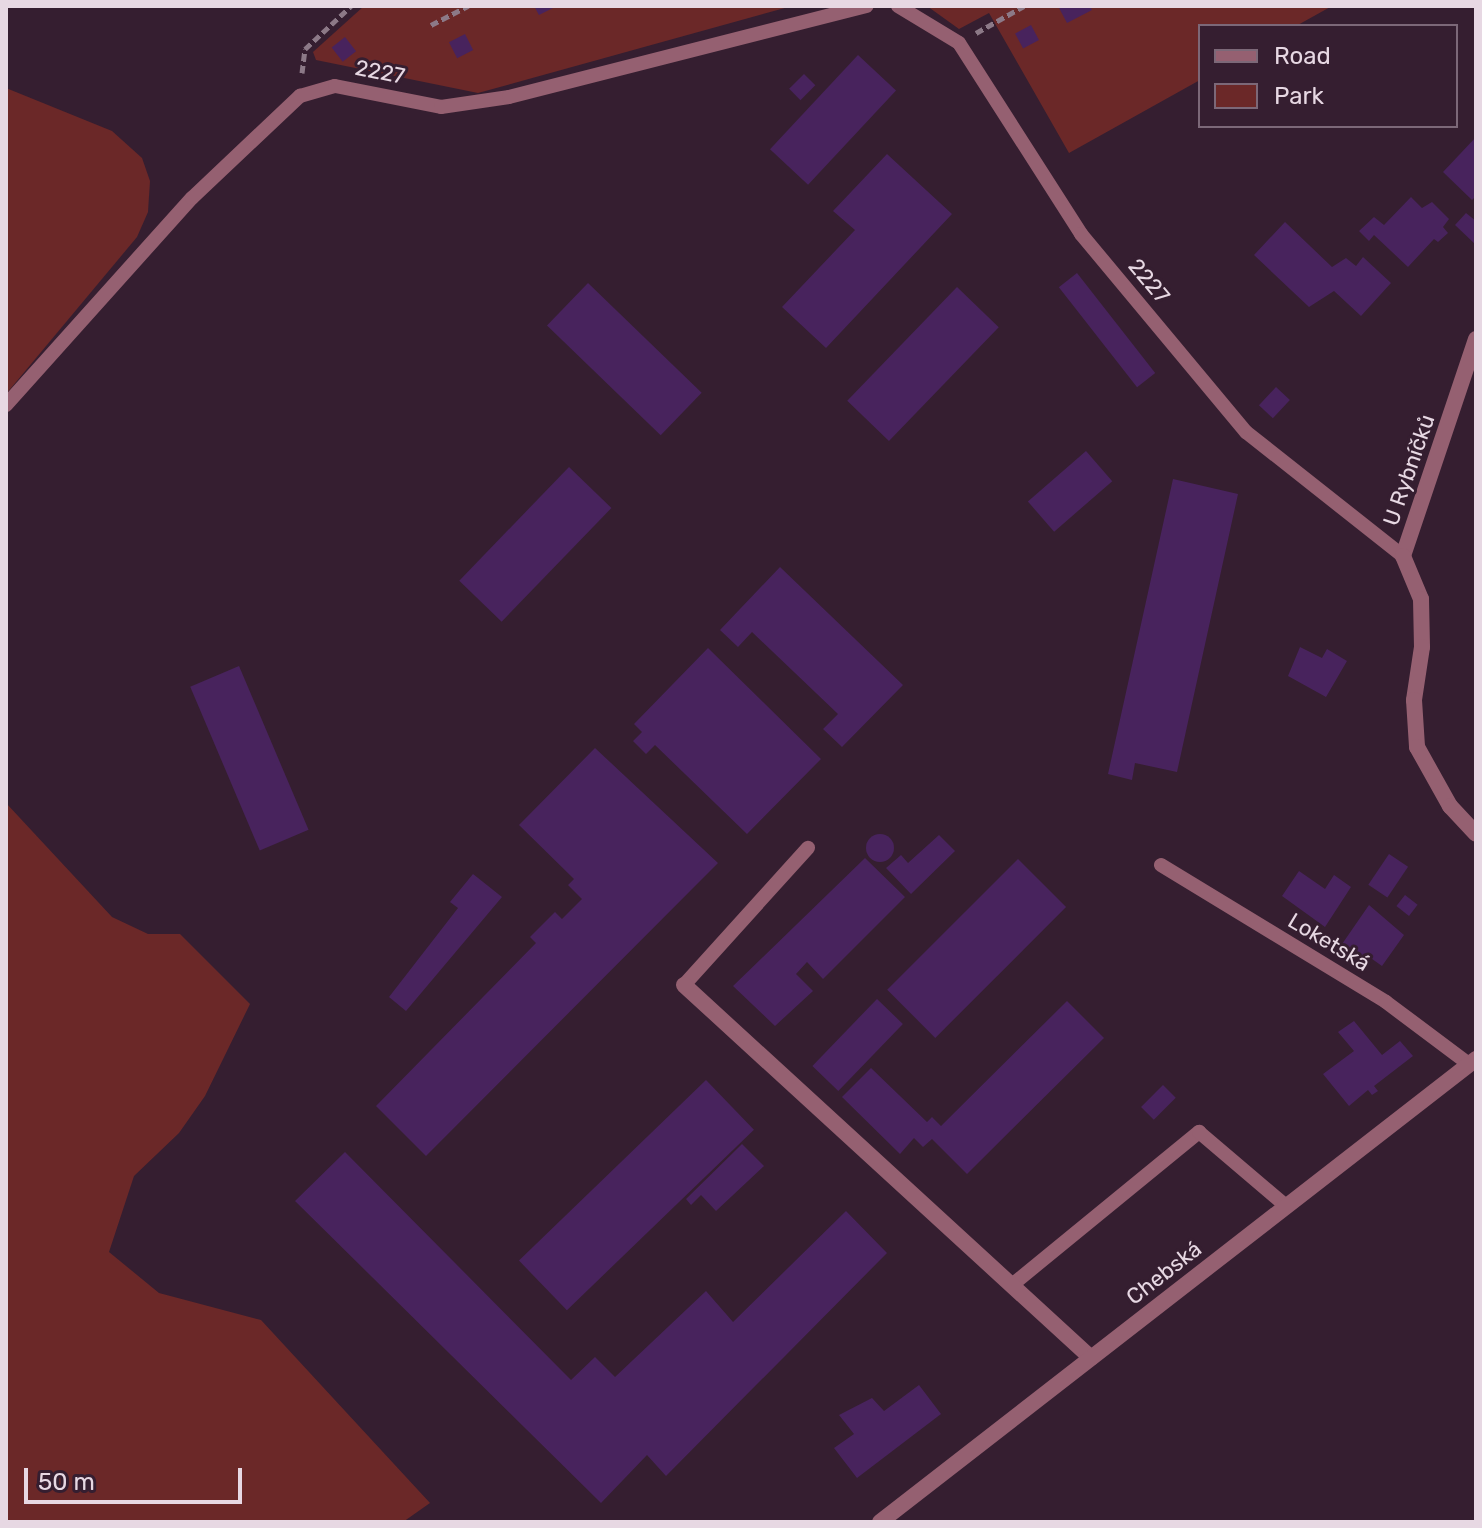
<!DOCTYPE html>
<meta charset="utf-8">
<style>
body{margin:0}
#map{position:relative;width:1482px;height:1528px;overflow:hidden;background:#351e30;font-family:Rubik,sans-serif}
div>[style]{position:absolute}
.green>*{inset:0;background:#6b2828}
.building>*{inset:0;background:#48235d;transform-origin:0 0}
.round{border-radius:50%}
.path>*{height:5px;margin-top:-2.5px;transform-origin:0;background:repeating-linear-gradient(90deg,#8c7987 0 8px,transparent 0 12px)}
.service>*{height:14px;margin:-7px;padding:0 7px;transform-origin:7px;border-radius:7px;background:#956071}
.minor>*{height:16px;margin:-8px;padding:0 8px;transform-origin:8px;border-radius:8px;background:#956071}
.tertiary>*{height:16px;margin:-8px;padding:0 8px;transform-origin:8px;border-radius:8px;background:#956071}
span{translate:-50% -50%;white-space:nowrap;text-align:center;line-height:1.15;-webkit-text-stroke:6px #351e30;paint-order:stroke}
.street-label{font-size:22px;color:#e7d8e3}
.frame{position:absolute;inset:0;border:8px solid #e7d8e3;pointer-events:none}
.legend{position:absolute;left:1198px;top:24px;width:260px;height:104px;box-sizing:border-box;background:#351e30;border:2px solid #7c6878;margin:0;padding:10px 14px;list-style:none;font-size:24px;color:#e7d8e3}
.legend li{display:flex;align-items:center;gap:16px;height:40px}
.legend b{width:40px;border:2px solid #7c6878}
.scale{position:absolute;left:24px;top:1468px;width:218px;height:36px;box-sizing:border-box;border:4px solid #e7d8e3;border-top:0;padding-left:10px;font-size:24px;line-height:28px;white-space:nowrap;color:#e7d8e3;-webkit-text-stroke:6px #351e30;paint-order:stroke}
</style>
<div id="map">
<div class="green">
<div style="clip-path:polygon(364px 6px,792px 6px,478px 93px,316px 60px,313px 52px)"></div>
<div style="clip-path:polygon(927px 6px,1332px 6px,1296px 26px,1200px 26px,1200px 80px,1069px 153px,989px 13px,959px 29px)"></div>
<div style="clip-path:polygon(6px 88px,112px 131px,142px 158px,150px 181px,148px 212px,137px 237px,6px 394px)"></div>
<div style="clip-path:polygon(6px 803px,112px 917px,148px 934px,180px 934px,250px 1004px,205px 1096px,179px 1133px,134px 1176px,109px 1252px,159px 1293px,261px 1320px,430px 1503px,403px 1522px,6px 1522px)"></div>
</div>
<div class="building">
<div style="clip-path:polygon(534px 6px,557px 6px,539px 15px)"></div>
<div style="clip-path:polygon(1058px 6px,1090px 6px,1092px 10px,1067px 23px)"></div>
<div style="left:1031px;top:25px;width:17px;height:18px;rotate:62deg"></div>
<div style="left:465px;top:34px;width:18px;height:18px;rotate:63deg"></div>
<div style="left:345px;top:37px;width:18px;height:17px;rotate:52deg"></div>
<div style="left:858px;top:55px;width:52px;height:129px;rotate:43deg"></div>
<div style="left:804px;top:74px;width:16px;height:21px;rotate:45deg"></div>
<div style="clip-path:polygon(1476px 137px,1476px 196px,1472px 200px,1443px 172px)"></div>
<div style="clip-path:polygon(887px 154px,952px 214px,826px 348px,782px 307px,855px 230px,833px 211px)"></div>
<div style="clip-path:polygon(1411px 197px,1422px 208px,1432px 202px,1449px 219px,1443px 227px,1448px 233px,1438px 242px,1434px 239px,1408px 267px,1374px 235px,1369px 241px,1359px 231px,1374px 217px,1384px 225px)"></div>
<div style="clip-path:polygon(1466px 213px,1476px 221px,1476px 245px,1455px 225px)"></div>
<div style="clip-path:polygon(1285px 222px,1332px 267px,1346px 258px,1356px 266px,1363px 257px,1391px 283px,1361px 316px,1334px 291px,1309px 307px,1254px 255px)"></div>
<div style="left:1077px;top:273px;width:127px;height:23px;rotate:52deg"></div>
<div style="left:588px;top:283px;width:158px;height:59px;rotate:44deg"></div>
<div style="left:957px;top:287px;width:58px;height:158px;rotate:44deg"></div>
<div style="left:1276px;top:387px;width:19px;height:25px;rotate:43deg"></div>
<div style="left:1086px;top:451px;width:40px;height:77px;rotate:49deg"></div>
<div style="left:569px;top:467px;width:59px;height:158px;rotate:44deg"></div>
<div style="clip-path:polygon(1173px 479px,1238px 494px,1177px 772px,1135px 763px,1132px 780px,1108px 774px)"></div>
<div style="clip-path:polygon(780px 567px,903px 685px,842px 747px,823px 729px,838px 714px,752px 632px,738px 647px,720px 630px)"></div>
<div style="clip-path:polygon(1300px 647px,1322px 658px,1327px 649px,1347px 661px,1326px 697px,1288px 676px)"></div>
<div style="clip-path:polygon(708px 648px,821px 759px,747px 834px,655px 745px,646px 754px,633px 741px,642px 732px,634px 724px)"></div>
<div style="left:239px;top:666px;width:178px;height:53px;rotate:67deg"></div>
<div style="clip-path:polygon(595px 748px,718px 863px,426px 1156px,376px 1106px,536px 943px,530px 937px,555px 912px,562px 919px,582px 899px,568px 885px,574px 879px,519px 825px)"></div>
<div class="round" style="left:866px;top:834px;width:28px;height:28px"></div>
<div style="clip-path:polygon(939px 835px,955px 851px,911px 894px,886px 868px,901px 855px,908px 863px)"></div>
<div style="left:1389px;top:854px;width:23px;height:37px;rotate:34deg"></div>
<div style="clip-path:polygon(865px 858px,905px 897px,823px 979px,807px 962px,796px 974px,813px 991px,775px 1026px,733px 986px)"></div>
<div style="left:1018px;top:859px;width:68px;height:185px;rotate:45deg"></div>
<div style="clip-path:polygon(1299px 871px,1325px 889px,1334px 875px,1351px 887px,1325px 927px,1282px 896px)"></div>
<div style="clip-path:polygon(473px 874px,502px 897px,406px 1011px,389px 997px,458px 908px,450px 902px)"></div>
<div style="left:1405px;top:895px;width:16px;height:14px;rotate:38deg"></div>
<div style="clip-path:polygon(1369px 905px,1404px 935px,1382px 966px,1365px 954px,1360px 961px,1340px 947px)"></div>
<div style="left:877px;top:999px;width:36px;height:93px;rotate:44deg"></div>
<div style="clip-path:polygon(1067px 1001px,1104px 1038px,967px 1174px,932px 1139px,923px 1147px,914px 1138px,900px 1154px,842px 1097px,871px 1068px,927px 1122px,932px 1117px,941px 1126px)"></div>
<div style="clip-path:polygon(1354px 1021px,1382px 1055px,1400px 1041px,1413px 1056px,1374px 1086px,1378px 1091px,1372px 1095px,1368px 1090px,1349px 1106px,1323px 1074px,1354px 1051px,1338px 1032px)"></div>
<div style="left:706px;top:1080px;width:69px;height:260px;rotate:46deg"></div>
<div style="left:1163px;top:1085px;width:18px;height:31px;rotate:45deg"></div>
<div style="clip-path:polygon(742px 1144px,764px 1166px,716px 1211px,701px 1195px,691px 1205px,686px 1199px)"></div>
<div style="clip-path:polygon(345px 1152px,571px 1380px,595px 1357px,615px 1377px,706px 1291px,733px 1322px,846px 1211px,887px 1253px,666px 1476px,647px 1455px,601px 1503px,295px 1201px)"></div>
<div style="clip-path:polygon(919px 1385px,941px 1414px,857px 1478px,834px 1448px,854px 1434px,839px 1415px,872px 1398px,884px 1411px)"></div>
</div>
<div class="path">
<div style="left:431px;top:25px;width:42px;rotate:-27.2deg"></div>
<div style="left:976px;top:33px;width:55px;rotate:-29.4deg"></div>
<div style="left:302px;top:73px;width:24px;rotate:-83deg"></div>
<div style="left:305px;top:49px;width:63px;rotate:-43.1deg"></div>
</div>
<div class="service">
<div style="left:898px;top:6px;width:71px;rotate:31.2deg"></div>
<div style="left:959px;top:43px;width:227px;rotate:57.4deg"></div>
<div style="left:1081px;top:234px;width:258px;rotate:50.2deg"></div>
<div style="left:1246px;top:432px;width:200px;rotate:38.3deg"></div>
<div style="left:6px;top:405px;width:278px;rotate:-48.1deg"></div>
<div style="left:192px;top:198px;width:149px;rotate:-43.4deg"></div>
<div style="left:300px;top:96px;width:36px;rotate:-16deg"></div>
<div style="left:335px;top:86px;width:108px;rotate:11.2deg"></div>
<div style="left:441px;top:107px;width:69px;rotate:-8.4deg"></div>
<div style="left:509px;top:97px;width:369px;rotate:-14.3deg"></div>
<div style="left:1161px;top:865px;width:263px;rotate:31.3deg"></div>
<div style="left:1386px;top:1002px;width:104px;rotate:36.8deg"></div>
<div style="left:684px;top:985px;width:185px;rotate:-47.9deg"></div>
<div style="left:1012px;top:1285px;width:242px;rotate:-39.3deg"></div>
<div style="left:1199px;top:1132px;width:114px;rotate:40.4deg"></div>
</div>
<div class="minor">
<div style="left:1476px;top:339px;width:229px;rotate:108.6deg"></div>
<div style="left:1403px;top:556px;width:47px;rotate:67.3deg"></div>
<div style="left:1421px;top:599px;width:48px;rotate:88.8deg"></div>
<div style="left:1422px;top:647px;width:54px;rotate:98.6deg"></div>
<div style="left:1414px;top:700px;width:47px;rotate:86.3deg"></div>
<div style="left:1417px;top:747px;width:68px;rotate:60.8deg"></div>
<div style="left:1450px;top:806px;width:38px;rotate:47deg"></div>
<div style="left:684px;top:985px;width:552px;rotate:42.5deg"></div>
</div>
<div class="tertiary">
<div style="left:880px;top:1522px;width:755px;rotate:-37.84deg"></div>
</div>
<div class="street-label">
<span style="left:380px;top:72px;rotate:11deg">2227</span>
<span style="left:1149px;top:281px;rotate:50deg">2227</span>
<span style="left:1409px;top:470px;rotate:-71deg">U Rybníčků</span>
<span style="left:1329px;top:942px;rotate:31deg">Loketská</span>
<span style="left:1164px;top:1273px;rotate:-38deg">Chebská</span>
</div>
<div class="frame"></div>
<ul class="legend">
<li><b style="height:10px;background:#956071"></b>Road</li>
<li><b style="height:22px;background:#6b2828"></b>Park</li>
</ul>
<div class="scale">50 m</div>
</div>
